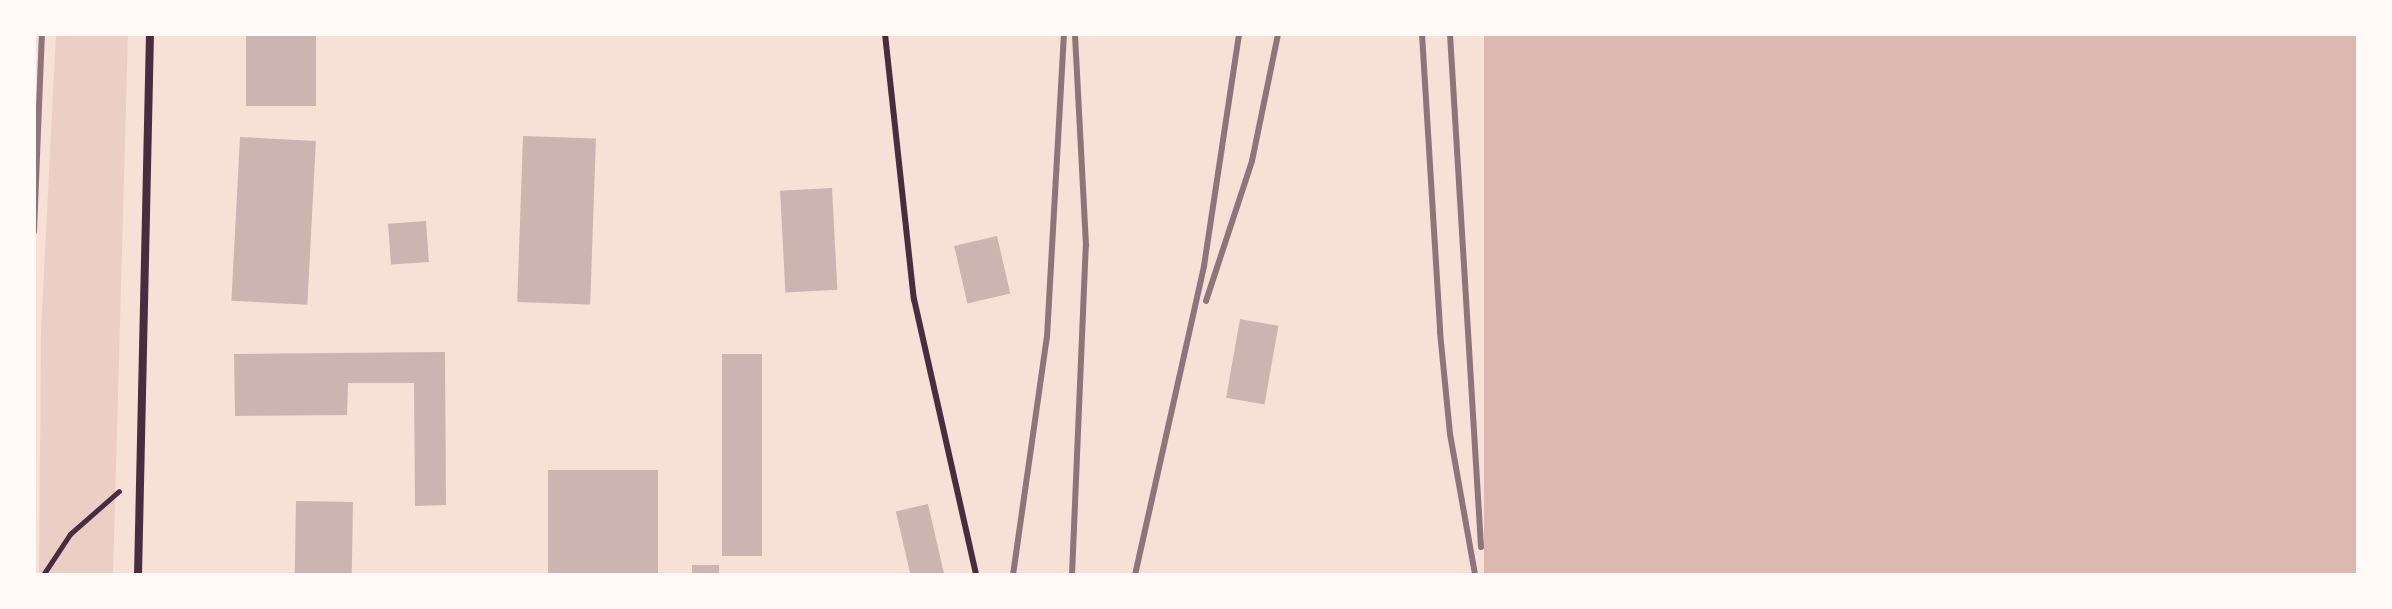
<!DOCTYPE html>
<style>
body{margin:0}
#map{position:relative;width:2392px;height:609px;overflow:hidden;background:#f7e1d7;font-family:Montserrat,sans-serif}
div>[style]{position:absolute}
.green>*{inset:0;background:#ebcfc5}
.water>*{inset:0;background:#dcb8b0;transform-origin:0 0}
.building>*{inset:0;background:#ccb4b1;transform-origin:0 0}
.path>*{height:5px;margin:-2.5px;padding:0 2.5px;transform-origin:2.5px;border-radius:2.5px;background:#4a2c40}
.service>*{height:6px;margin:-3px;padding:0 3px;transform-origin:3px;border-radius:3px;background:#4a2c40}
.minor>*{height:8px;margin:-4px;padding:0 4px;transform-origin:4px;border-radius:4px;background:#4a2c40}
.rail>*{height:6px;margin:-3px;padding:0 3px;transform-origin:3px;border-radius:3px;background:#8f747c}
span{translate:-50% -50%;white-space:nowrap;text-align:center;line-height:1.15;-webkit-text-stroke:6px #fffaf5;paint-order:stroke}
.frame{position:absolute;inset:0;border:36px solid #fffaf5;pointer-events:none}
</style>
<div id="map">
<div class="green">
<div style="clip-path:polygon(56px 34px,128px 34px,113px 575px,39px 575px,41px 331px)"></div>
</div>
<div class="water">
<div style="left:1484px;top:34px;width:874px;height:542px"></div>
</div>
<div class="building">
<div style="left:246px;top:34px;width:70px;height:72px"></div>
<div style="left:523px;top:136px;width:73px;height:166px;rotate:2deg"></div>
<div style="left:240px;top:137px;width:76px;height:164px;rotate:3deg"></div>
<div style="left:832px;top:188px;width:102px;height:52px;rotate:87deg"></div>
<div style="left:426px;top:221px;width:41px;height:38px;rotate:86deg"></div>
<div style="left:997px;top:236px;width:59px;height:44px;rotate:77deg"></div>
<div style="left:1240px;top:319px;width:39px;height:80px;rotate:10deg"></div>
<div style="clip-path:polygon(445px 352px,446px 505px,415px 506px,414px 383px,348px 383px,347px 415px,235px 416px,234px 354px)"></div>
<div style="left:722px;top:354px;width:40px;height:202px"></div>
<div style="left:548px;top:470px;width:110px;height:105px"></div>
<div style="left:296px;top:501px;width:57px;height:74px;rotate:1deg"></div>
<div style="left:928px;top:504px;width:73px;height:33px;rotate:77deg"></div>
<div style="left:692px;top:565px;width:27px;height:10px"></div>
</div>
<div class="path">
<div style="left:43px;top:575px;width:49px;rotate:-56.6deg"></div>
<div style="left:70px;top:534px;width:65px;rotate:-41.3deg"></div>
</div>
<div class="service">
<div style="left:885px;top:34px;width:267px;rotate:83.8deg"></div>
<div style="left:914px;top:299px;width:283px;rotate:77.3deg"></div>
</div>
<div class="minor">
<div style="left:138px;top:575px;width:541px;rotate:-88.73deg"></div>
</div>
<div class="rail">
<div style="left:1422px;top:34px;width:299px;rotate:86.5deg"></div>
<div style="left:1440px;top:332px;width:102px;rotate:84.4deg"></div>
<div style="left:1450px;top:434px;width:143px;rotate:79.9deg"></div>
<div style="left:1450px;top:34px;width:514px;rotate:86.54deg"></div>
<div style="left:34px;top:231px;width:197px;rotate:-87.7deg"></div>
<div style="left:1206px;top:301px;width:147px;rotate:-71.8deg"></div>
<div style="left:1252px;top:161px;width:130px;rotate:-78.4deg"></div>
<div style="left:1013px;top:575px;width:240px;rotate:-81.9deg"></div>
<div style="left:1047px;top:337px;width:303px;rotate:-86.8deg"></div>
<div style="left:1072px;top:575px;width:330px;rotate:-87.6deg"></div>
<div style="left:1086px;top:245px;width:211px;rotate:-93deg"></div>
<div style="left:1135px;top:575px;width:317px;rotate:-77.4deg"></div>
<div style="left:1204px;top:266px;width:235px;rotate:-81.4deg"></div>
</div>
<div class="frame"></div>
</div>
